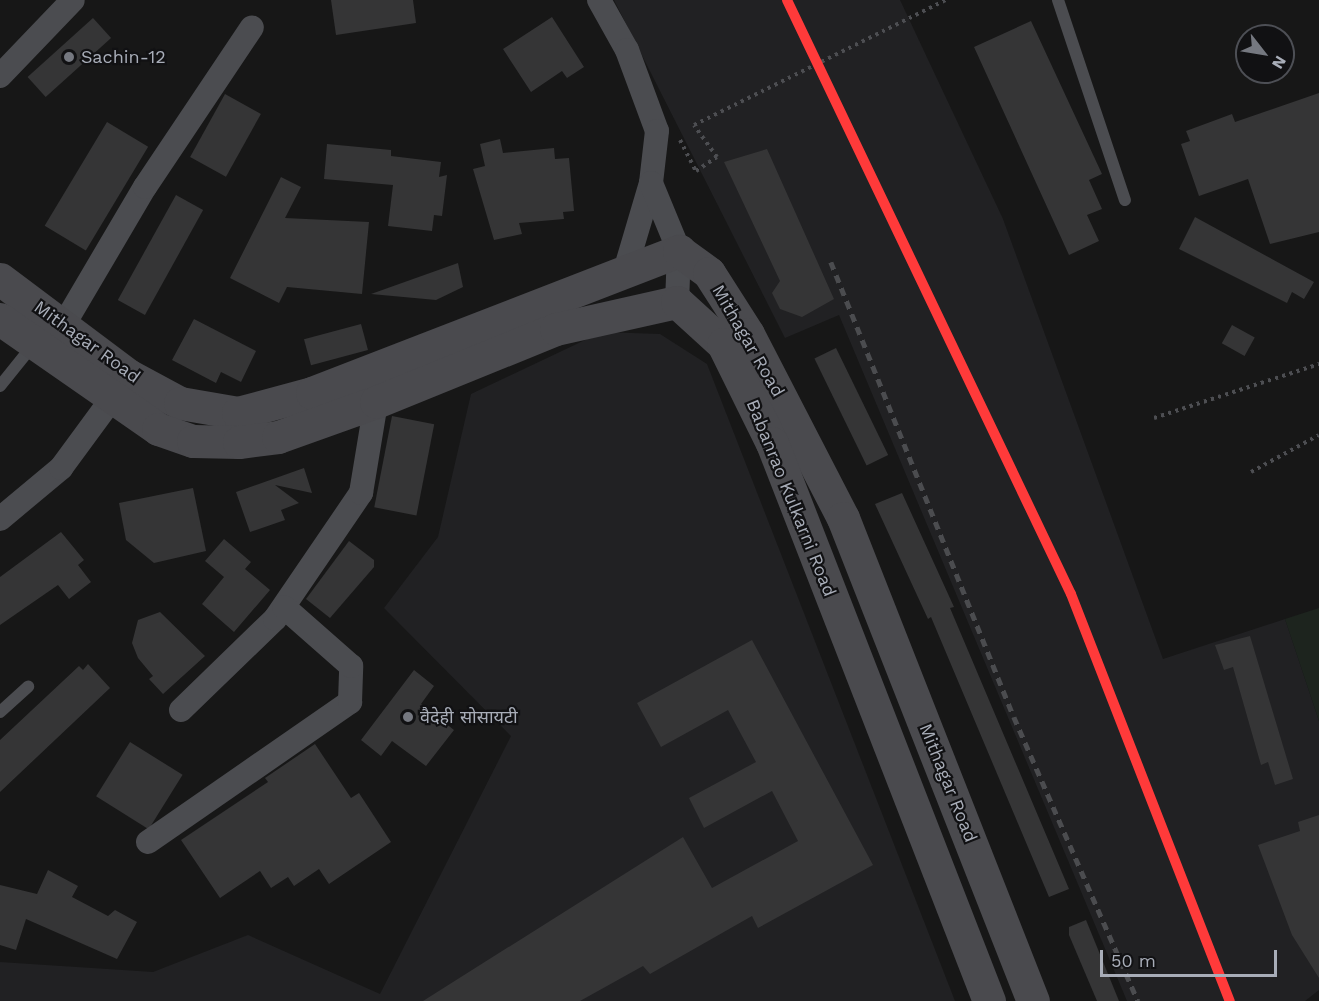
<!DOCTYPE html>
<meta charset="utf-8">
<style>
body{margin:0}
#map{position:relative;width:1319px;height:1001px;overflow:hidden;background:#171717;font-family:"Work Sans","Noto Sans Devanagari",sans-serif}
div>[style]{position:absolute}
.built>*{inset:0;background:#212123}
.green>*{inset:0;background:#1d241e}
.building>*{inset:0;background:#353536;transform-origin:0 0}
.path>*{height:4px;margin-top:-2px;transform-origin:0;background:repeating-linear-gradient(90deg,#4d4e52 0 3px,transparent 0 7.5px)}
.lane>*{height:12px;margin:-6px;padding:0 6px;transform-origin:6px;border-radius:6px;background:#4b4c50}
.street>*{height:24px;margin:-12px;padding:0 12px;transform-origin:12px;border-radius:12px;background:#4b4c50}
.secondary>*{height:33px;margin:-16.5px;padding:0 16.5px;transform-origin:16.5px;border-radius:16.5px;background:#4a4a4e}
.rail>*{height:4.5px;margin-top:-2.25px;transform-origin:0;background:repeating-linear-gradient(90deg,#4b4c4f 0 8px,transparent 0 14px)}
.rail-1>*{height:10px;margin:-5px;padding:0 5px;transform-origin:5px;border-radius:5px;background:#ff3a3a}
.dots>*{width:16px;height:16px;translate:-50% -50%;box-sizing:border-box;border:3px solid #111113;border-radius:50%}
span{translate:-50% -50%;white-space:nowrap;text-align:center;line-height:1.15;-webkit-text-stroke:4.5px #111113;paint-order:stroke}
.poi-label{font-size:18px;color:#a8adb8}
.left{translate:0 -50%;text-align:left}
.street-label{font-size:18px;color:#a8adb8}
.north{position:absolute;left:1235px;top:24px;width:60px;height:60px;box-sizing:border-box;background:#111113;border:2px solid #4d4f55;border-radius:50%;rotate:121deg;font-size:16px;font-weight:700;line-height:24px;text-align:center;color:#a8adb8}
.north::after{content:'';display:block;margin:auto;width:21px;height:27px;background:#757880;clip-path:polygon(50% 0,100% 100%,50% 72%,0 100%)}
.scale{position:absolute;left:1100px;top:950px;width:177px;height:27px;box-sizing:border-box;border:3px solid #a8adb8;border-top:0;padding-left:8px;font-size:18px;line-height:21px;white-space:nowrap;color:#a8adb8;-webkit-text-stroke:4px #111113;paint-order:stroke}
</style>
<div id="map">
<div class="built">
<div style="clip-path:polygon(614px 0,900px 0,1003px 219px,1163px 659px,1285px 619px,1319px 721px,1319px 990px,1305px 1001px,1127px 1001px,839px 315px,785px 338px)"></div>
<div style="clip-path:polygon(602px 332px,660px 334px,707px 364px,955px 1001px,0 1001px,0 962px,153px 972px,248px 935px,380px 994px,511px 736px,384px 608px,438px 537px,471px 394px)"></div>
</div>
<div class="green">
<div style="clip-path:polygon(1319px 608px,1319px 721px,1285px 619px)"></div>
</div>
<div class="building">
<div style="clip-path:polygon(331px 0,413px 0,416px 23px,336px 35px)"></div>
<div style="clip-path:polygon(552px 17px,584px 67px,567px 78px,562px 71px,531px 92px,503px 49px)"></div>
<div style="left:93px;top:18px;width:27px;height:88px;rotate:48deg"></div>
<div style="clip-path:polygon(1031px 21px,1102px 174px,1089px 180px,1102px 209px,1087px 215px,1099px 241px,1069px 255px,974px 47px)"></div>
<div style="clip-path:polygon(1319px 93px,1319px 232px,1270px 244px,1248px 179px,1199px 196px,1181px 144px,1190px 141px,1186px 131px,1232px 114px,1235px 122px)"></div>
<div style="left:225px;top:94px;width:41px;height:72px;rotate:29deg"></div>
<div style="left:107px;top:122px;width:48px;height:121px;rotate:31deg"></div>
<div style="clip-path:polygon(500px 139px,503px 153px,554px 148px,555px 159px,569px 158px,574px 211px,563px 212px,564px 219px,519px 223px,522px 234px,494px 240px,473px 169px,485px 166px,480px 144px)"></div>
<div style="clip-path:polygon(327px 144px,391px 150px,391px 156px,441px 162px,439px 177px,447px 175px,442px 216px,434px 215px,432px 231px,388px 226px,393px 185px,324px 179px)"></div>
<div style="clip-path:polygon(767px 149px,834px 299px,802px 317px,780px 309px,772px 293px,780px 281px,724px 162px)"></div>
<div style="clip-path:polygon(281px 177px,301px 187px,285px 218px,369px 222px,362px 294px,287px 287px,279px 303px,230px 278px)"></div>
<div style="left:176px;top:195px;width:31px;height:120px;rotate:29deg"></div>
<div style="clip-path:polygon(1195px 217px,1314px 282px,1304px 299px,1292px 292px,1287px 303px,1179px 249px)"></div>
<div style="clip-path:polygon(458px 263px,463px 287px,436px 300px,371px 294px)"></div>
<div style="clip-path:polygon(194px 319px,256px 351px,241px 382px,221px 372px,216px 383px,172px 360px)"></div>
<div style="left:361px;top:324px;width:27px;height:59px;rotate:75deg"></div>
<div style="left:1232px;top:325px;width:26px;height:21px;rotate:29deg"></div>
<div style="left:836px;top:348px;width:119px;height:24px;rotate:64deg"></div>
<div style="left:392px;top:416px;width:43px;height:93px;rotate:11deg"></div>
<div style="clip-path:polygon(304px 468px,312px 493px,275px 485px,299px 503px,281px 510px,285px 520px,250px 532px,236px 492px)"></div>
<div style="clip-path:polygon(193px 488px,206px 551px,154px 563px,126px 540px,119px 503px)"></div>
<div style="clip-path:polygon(902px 493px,954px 607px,950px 608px,1069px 889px,1049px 897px,931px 617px,928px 619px,875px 504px)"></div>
<div style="clip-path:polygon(61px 532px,84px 560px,78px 565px,91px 582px,69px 599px,58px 585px,0 625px,0 577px)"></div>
<div style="clip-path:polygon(224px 539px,251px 562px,245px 569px,270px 590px,234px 632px,202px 604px,224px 577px,205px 561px)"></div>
<div style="clip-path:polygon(349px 541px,374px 560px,374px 567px,330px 618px,306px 599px)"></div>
<div style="clip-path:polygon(160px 612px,205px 656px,163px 694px,149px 679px,153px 676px,138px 658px,132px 643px,138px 620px)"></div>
<div style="clip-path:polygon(1250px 636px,1293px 779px,1275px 785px,1268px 762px,1261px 765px,1233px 667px,1224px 670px,1215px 645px)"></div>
<div style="clip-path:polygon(752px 640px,873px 865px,758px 928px,752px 916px,650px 974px,643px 966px,580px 1001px,423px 1001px,683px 837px,712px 888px,798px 841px,772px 791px,704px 828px,689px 798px,756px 762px,728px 710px,661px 747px,637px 703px)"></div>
<div style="clip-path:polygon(88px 664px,110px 688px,0 792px,0 740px,79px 666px,83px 670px)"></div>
<div style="clip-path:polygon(414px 670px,434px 686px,421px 704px,454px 730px,426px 766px,392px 741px,381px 756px,361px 740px)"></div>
<div style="left:130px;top:742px;width:62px;height:64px;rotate:32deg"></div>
<div style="clip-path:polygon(315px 744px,351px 798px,359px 793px,391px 842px,329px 884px,319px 869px,294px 886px,288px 877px,271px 888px,260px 871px,220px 898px,181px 840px,268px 782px,265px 778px)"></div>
<div style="clip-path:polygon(1319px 815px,1319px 978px,1292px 935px,1258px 845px,1300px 831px,1298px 822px)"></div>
<div style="clip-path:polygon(48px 870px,78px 886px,72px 897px,108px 916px,115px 910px,137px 922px,117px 959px,26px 919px,16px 950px,0 945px,0 885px,37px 894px)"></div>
<div style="clip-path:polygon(1086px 920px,1119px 1001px,1097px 1001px,1069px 935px,1069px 927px)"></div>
</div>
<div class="path">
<div style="left:680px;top:140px;width:35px;rotate:63deg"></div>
<div style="left:696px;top:171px;width:25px;rotate:-34deg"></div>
<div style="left:717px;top:157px;width:39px;rotate:-126deg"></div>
<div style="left:694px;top:125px;width:281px;rotate:-26.4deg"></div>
<div style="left:1154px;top:418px;width:174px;rotate:-18.1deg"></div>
<div style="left:1251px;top:472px;width:77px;rotate:-28.6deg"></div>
</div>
<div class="lane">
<div style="left:1058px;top:0;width:211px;rotate:71.5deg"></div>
<div style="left:0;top:386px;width:53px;rotate:-51.2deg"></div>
<div style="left:0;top:712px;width:38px;rotate:-42deg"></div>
</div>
<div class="street">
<div style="left:599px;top:0;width:57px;rotate:60.8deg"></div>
<div style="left:627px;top:50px;width:86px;rotate:69.7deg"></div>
<div style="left:657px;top:131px;width:52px;rotate:96.6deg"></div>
<div style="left:651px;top:183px;width:92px;rotate:106.5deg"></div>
<div style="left:0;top:76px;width:105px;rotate:-46.2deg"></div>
<div style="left:651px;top:183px;width:74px;rotate:67.6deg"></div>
<div style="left:679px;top:251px;width:51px;rotate:92.2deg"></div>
<div style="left:63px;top:326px;width:161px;rotate:-59.5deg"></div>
<div style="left:145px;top:187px;width:192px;rotate:-56.2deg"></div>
<div style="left:0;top:519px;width:80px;rotate:-39.9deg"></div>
<div style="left:61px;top:468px;width:103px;rotate:-53.7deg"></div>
<div style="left:181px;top:710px;width:131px;rotate:-44.1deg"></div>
<div style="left:275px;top:619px;width:153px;rotate:-55.7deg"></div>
<div style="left:361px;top:493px;width:92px;rotate:-80.6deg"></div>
<div style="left:148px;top:842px;width:246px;rotate:-34.7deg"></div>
<div style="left:350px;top:702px;width:36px;rotate:-88deg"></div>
<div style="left:351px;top:666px;width:89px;rotate:-138.6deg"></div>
</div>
<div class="secondary">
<div style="left:0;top:279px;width:160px;rotate:36.9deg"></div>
<div style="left:128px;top:375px;width:59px;rotate:28.3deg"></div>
<div style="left:180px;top:403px;width:59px;rotate:9.8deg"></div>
<div style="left:238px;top:413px;width:77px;rotate:-15.1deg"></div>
<div style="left:312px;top:393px;width:394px;rotate:-21.2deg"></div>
<div style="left:679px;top:251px;width:37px;rotate:36deg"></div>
<div style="left:709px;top:273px;width:72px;rotate:57.4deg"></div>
<div style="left:748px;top:334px;width:207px;rotate:62.7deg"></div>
<div style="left:843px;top:518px;width:519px;rotate:68.53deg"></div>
<div style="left:0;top:319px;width:193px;rotate:34.8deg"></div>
<div style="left:158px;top:429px;width:37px;rotate:19deg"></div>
<div style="left:193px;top:441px;width:46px;rotate:1.2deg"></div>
<div style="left:239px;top:442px;width:39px;rotate:-7deg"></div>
<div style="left:278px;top:437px;width:104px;rotate:-19.7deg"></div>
<div style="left:376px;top:402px;width:194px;rotate:-22.1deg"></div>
<div style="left:556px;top:329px;width:124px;rotate:-12.6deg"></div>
<div style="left:677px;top:302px;width:62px;rotate:42.4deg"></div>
<div style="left:723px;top:344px;width:110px;rotate:63.7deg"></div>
<div style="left:772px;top:443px;width:599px;rotate:68.75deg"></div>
</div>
<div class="rail">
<div style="left:831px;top:262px;width:490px;rotate:68.1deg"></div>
<div style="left:1014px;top:717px;width:310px;rotate:66.4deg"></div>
</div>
<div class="rail-1">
<div style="left:787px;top:0;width:658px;rotate:64.45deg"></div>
<div style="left:1071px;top:594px;width:437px;rotate:68.7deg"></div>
</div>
<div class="dots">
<div style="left:69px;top:57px;background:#757880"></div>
<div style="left:408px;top:717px;background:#757880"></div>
</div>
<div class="poi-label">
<span class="left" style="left:81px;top:57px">Sachin-12</span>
<span class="left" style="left:420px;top:717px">वैदेही सोसायटी</span>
</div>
<div class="street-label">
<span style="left:748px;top:341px;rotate:60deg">Mithagar Road</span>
<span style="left:87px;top:342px;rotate:36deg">Mithagar Road</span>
<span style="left:791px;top:498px;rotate:68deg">Babanrao Kulkarni Road</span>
<span style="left:948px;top:783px;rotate:68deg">Mithagar Road</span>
</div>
<div class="north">N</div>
<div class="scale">50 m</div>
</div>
